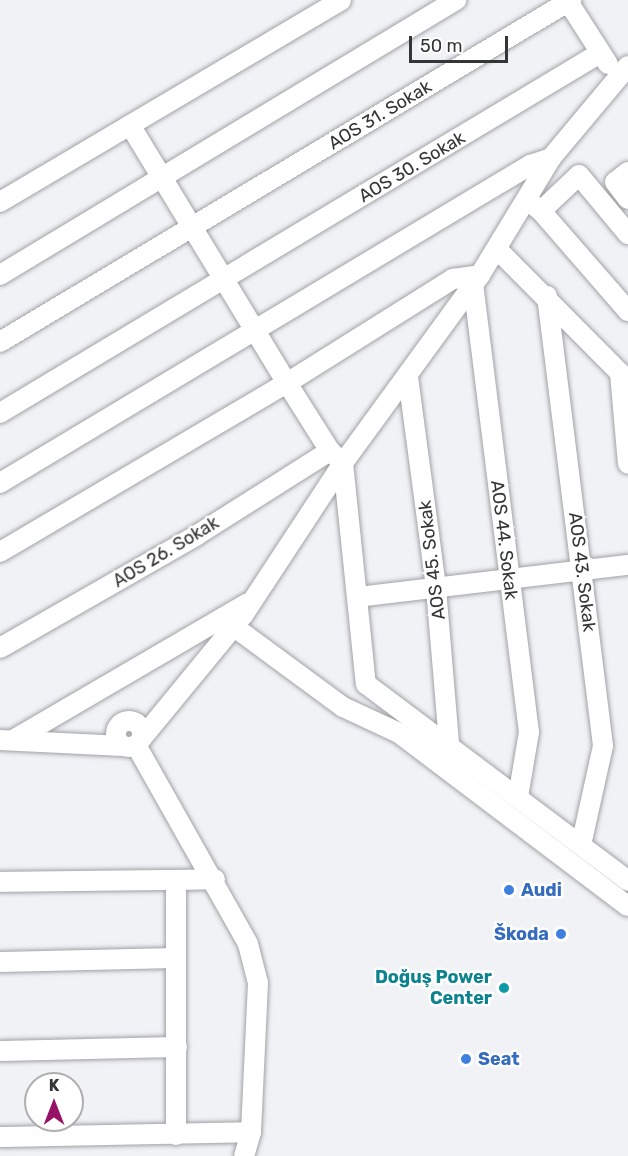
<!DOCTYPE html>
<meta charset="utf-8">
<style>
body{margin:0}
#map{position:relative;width:628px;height:1156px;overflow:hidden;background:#f0f2f6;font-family:Rubik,sans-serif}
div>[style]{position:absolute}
.roads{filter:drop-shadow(0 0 2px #a1a2a6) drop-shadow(0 0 2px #a1a2a6)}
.minor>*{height:20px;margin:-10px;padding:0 10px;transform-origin:10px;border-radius:10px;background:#fff}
.minor>.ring{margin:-10px;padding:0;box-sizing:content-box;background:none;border:20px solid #fff;border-radius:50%}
.dots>*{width:16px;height:16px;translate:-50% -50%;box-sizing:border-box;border:3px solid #fff;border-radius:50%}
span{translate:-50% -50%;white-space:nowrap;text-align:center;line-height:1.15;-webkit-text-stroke:5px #fff;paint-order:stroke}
.street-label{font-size:18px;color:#343537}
.shop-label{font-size:18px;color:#366cbe;font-weight:700}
.left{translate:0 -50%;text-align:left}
.right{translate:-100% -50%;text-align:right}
.culture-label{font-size:18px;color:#0d838f;font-weight:700}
.north{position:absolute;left:24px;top:1072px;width:60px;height:60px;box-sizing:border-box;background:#fff;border:2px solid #aeaeaf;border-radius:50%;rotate:0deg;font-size:16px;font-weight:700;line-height:24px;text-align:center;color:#343537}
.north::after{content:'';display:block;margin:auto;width:21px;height:27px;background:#961168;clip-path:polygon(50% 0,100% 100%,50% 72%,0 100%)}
.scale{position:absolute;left:409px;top:36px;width:99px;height:27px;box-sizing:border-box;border:3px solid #343537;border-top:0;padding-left:8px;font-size:18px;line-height:21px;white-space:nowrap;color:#343537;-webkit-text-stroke:4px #fff;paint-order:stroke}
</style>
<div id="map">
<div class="roads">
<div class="minor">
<div style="left:567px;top:0;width:76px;rotate:57.4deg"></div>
<div style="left:130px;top:125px;width:302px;rotate:58.7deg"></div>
<div style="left:287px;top:383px;width:80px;rotate:57.7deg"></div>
<div style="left:330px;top:451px;width:18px;rotate:43deg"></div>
<div style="left:343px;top:463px;width:222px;rotate:84.1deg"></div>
<div style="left:366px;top:684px;width:328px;rotate:36.9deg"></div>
<div style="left:628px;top:172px;width:16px;rotate:142deg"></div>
<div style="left:615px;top:182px;width:21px;rotate:53deg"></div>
<div style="left:527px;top:200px;width:18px;rotate:38deg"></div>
<div style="left:541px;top:211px;width:133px;rotate:49deg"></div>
<div style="left:0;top:202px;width:396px;rotate:-30.6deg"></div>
<div style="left:541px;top:211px;width:52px;rotate:-43.5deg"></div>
<div style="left:579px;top:175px;width:77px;rotate:50.3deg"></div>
<div style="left:497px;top:249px;width:175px;rotate:45.2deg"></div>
<div style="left:620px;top:373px;width:91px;rotate:85deg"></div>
<div style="left:0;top:275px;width:533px;rotate:-31.09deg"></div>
<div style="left:473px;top:283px;width:452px;rotate:82.9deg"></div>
<div style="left:529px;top:732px;width:66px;rotate:99.6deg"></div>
<div style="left:547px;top:296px;width:453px;rotate:82.9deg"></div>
<div style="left:603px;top:746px;width:101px;rotate:102.5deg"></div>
<div style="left:0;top:342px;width:666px;rotate:-30.92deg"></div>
<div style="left:408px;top:377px;width:213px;rotate:82.4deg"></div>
<div style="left:436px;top:588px;width:157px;rotate:85.2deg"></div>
<div style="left:0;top:413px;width:700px;rotate:-30.96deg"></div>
<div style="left:0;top:483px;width:618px;rotate:-30.96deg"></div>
<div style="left:530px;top:165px;width:22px;rotate:-18deg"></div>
<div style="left:0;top:552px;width:333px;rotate:-30.5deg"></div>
<div style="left:287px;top:383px;width:196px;rotate:-32.1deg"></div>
<div style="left:453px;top:279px;width:27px;rotate:-8deg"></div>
<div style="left:358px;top:597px;width:272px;rotate:-6.8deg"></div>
<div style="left:233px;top:626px;width:137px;rotate:36.4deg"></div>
<div style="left:343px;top:707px;width:62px;rotate:24.9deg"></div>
<div style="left:399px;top:733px;width:287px;rotate:37.1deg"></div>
<div style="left:0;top:648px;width:227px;rotate:-29.8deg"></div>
<div style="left:197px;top:535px;width:157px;rotate:-32.3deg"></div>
<div class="ring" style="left:116px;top:721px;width:6px;height:6px"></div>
<div style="left:142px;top:738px;width:161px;rotate:-50.6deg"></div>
<div style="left:244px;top:614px;width:181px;rotate:-56.7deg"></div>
<div style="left:343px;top:463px;width:233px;rotate:-53.9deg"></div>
<div style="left:480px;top:275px;width:137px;rotate:-58.7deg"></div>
<div style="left:551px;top:158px;width:120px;rotate:-50.1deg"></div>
<div style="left:15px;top:739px;width:268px;rotate:-30.3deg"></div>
<div style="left:0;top:740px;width:123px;rotate:2.8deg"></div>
<div style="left:136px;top:745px;width:228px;rotate:60.6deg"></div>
<div style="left:248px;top:944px;width:40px;rotate:75.6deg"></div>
<div style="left:258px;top:983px;width:149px;rotate:92.7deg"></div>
<div style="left:251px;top:1132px;width:25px;rotate:106deg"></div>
<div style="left:176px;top:880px;width:39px;rotate:-1deg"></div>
<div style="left:0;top:882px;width:176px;rotate:-0.7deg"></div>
<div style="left:176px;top:880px;width:255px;rotate:90deg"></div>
<div style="left:0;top:962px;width:176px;rotate:-1.3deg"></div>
<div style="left:0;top:1051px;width:177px;rotate:-1.3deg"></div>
<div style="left:0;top:1137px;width:251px;rotate:-1.1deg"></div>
</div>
</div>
<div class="dots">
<div style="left:509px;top:890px;background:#3f7fe0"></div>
<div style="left:561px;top:934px;background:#3f7fe0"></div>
<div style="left:504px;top:988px;background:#0f9aa8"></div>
<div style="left:466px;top:1059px;background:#3f7fe0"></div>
</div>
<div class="street-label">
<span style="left:380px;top:115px;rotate:-31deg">AOS 31. Sokak</span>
<span style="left:412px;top:167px;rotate:-31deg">AOS 30. Sokak</span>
<span style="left:504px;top:540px;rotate:83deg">AOS 44. Sokak</span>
<span style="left:166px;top:552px;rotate:-31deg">AOS 26. Sokak</span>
<span style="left:432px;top:560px;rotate:-97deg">AOS 45. Sokak</span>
<span style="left:582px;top:572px;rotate:83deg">AOS 43. Sokak</span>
</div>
<div class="shop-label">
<span class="left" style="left:521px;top:890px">Audi</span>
<span class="right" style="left:549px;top:934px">Škoda</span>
<span class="left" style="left:478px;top:1059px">Seat</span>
</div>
<div class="culture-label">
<span class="right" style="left:492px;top:988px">Doğuş Power<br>Center</span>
</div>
<div class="north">K</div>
<div class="scale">50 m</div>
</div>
